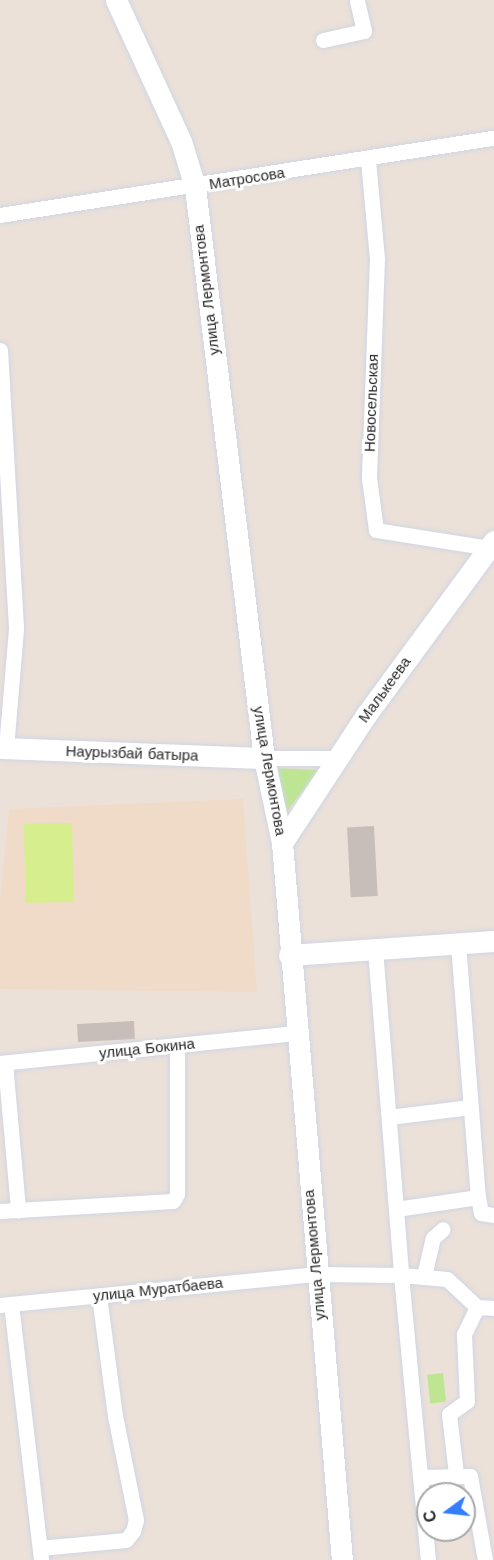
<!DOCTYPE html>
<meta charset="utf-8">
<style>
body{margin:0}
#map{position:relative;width:494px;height:1560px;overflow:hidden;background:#ece1d9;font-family:"Work Sans",sans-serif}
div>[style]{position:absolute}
.education>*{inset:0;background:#efdbc7}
.green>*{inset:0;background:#bee692;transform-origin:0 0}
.pitch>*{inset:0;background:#d6ee8d;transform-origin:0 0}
.building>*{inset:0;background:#c7beb9;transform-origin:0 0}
.roads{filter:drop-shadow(0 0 2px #cfd6e3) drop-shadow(0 0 2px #cfd6e3)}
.street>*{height:15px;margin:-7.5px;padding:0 7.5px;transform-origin:7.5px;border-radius:7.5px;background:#fff}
.secondary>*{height:21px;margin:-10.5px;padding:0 10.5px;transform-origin:10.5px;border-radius:10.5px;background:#fff}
span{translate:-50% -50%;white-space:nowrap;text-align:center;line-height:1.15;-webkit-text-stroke:6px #fff;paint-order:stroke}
.street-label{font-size:15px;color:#292929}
.north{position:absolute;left:416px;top:1482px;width:60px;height:60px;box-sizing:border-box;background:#fff;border:2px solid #a9a9a9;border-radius:50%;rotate:255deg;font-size:16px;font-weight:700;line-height:24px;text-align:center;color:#292929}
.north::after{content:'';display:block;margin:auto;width:21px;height:27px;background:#337eff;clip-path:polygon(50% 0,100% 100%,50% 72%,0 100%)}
</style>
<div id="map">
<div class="education">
<div style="clip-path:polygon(243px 799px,257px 992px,0 989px,0 898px,9px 809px)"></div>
</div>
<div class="green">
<div style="clip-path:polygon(275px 768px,318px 770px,283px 817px)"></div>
<div style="left:443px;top:1373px;width:29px;height:16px;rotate:84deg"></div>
</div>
<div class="pitch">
<div style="left:72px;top:823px;width:79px;height:48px;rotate:89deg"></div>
</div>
<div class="building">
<div style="left:374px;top:826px;width:70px;height:27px;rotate:87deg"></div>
<div style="left:134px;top:1021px;width:18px;height:57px;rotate:87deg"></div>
</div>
<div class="roads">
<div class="street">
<div style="left:323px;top:40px;width:42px;rotate:-12.4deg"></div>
<div style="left:364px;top:31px;width:32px;rotate:-103deg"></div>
<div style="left:368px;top:160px;width:98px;rotate:84.8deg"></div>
<div style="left:377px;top:258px;width:220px;rotate:92.1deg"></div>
<div style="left:369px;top:478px;width:52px;rotate:82.3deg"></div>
<div style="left:376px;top:530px;width:115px;rotate:9deg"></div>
<div style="left:0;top:215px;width:500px;rotate:-8.9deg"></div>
<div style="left:0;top:350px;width:279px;rotate:86.7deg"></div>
<div style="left:16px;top:629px;width:119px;rotate:94.8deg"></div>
<div style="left:264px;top:758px;width:73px"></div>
<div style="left:458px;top:944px;width:254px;rotate:85.5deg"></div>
<div style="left:478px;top:1197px;width:16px;rotate:79deg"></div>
<div style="left:481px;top:1213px;width:13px;rotate:9deg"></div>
<div style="left:375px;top:949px;width:327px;rotate:85.4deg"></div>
<div style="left:401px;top:1275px;width:46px;rotate:5deg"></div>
<div style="left:447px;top:1279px;width:41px;rotate:43deg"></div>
<div style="left:477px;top:1307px;width:17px;rotate:3deg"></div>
<div style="left:0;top:1063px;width:297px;rotate:-5.8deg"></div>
<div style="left:5px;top:1063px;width:148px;rotate:84.9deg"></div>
<div style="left:389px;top:1117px;width:82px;rotate:-7deg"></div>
<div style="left:396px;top:1209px;width:83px;rotate:-8.3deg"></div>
<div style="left:0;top:1211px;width:173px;rotate:-3.3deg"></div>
<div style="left:173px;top:1201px;width:8px;rotate:-60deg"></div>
<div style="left:177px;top:1194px;width:148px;rotate:-90deg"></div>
<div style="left:424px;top:1276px;width:39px;rotate:-77deg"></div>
<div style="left:433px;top:1238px;width:13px;rotate:-42deg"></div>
<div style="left:11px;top:1304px;width:258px;rotate:83.3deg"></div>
<div style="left:0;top:1305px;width:319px;rotate:-5.6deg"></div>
<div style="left:317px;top:1274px;width:84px;rotate:0.7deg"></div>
<div style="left:401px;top:1275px;width:286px;rotate:84.6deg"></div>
<div style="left:456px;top:1474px;width:60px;rotate:-96.7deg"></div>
<div style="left:449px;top:1414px;width:22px;rotate:-36deg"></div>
<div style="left:467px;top:1401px;width:67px;rotate:-92.6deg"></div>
<div style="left:464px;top:1334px;width:30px;rotate:-64deg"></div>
<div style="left:420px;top:1477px;width:50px;rotate:-1.1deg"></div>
<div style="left:470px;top:1476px;width:85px;rotate:79.9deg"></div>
<div style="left:40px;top:1548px;width:86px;rotate:-5.3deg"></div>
<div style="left:126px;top:1540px;width:11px;rotate:-52deg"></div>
<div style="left:133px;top:1531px;width:11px;rotate:-75deg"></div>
<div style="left:136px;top:1520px;width:106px;rotate:-101.4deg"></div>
<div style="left:115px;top:1416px;width:121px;rotate:-97.6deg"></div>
</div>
<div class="secondary">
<div style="left:116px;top:0;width:155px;rotate:65.3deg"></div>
<div style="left:181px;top:141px;width:48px;rotate:73.1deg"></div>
<div style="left:195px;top:187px;width:575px;rotate:83.11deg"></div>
<div style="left:264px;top:758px;width:87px;rotate:78deg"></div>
<div style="left:282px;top:843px;width:720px;rotate:85.22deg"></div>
<div style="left:0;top:748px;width:264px;rotate:2.2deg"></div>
<div style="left:282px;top:843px;width:153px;rotate:-56.7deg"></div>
<div style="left:366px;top:715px;width:216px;rotate:-53.7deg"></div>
<div style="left:289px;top:955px;width:205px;rotate:-3.9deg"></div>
</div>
</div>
<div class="street-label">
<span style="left:247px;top:179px;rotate:-9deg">Матросова</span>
<span style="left:207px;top:290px;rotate:-97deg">улица Лермонтова</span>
<span style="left:372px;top:403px;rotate:-88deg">Новосельская</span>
<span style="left:385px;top:690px;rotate:-54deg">Малькеева</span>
<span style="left:132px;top:754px;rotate:2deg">Наурызбай батыра</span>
<span style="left:269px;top:771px;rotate:80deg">улица Лермонтова</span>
<span style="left:147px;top:1049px;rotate:-6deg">улица Бокина</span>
<span style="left:315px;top:1255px;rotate:-95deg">улица Лермонтова</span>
<span style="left:158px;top:1290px;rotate:-6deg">улица Муратбаева</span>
</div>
<div class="north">С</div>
</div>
